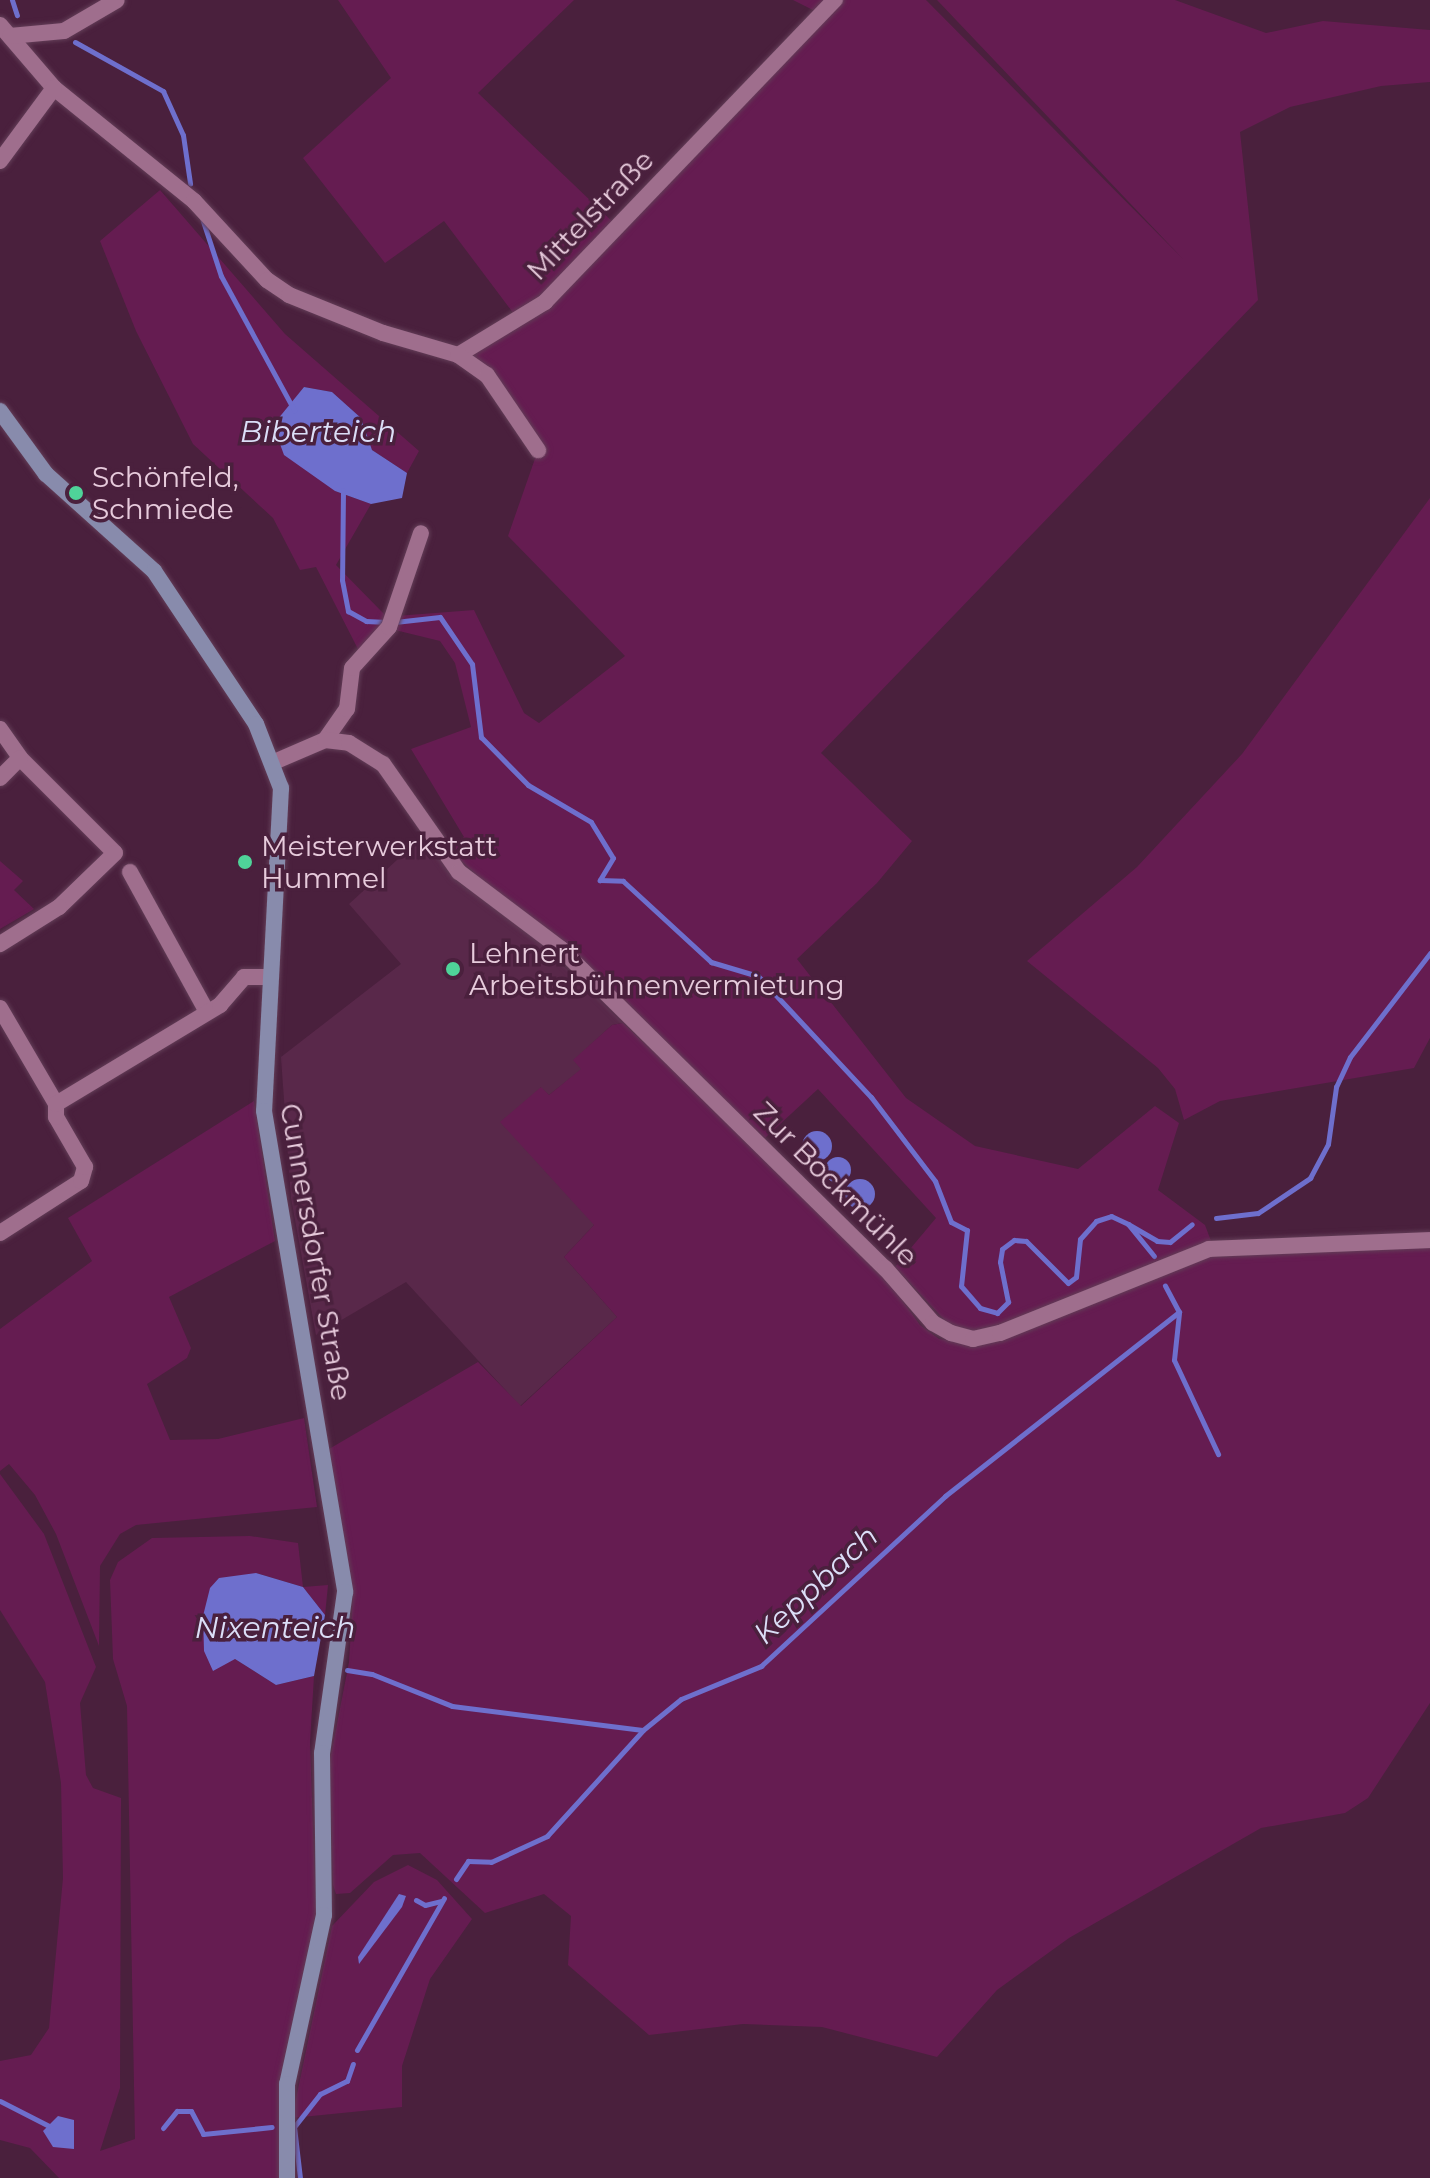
<!DOCTYPE html>
<meta charset="utf-8">
<style>
body{margin:0}
#map{position:relative;width:1430px;height:2178px;overflow:hidden;background:#4a203d;font-family:Montserrat,sans-serif}
div>[style]{position:absolute}
.built>*{inset:0;background:#59284a}
.green>*{inset:0;background:#651c51}
.water>*{inset:0;background:#6e6fcd}
.round{border-radius:50%}
.stream>*{height:5px;margin:-2.5px;padding:0 2.5px;transform-origin:2.5px;border-radius:2.5px;background:#6e6fcd}
.roads{filter:drop-shadow(0 0 2px #623d57) drop-shadow(0 0 2px #623d57)}
.street>*{height:16px;margin:-8px;padding:0 8px;transform-origin:8px;border-radius:8px;background:#9f6e8d}
.secondary>*{height:16px;margin:-8px;padding:0 8px;transform-origin:8px;border-radius:8px;background:#888bac}
.dots>*{width:22px;height:22px;translate:-50% -50%;box-sizing:border-box;border:4px solid #4a203d;border-radius:50%}
span{translate:-50% -50%;white-space:nowrap;text-align:center;line-height:1.15;-webkit-text-stroke:7px #4a203d;paint-order:stroke}
.street-label{font-size:28px;color:#e7cbdc}
.poi-label{font-size:28px;color:#e7cbdc}
.left{translate:0 -50%;text-align:left}
.water-label{font-size:30px;color:#dbdef7;font-style:italic}
</style>
<div id="map">
<div class="built">
<div style="clip-path:polygon(422px 837px,458px 882px,529px 933px,623px 1023px,612px 1025px,574px 1060px,582px 1069px,549px 1095px,540px 1087px,594px 1225px,564px 1257px,617px 1317px,520px 1406px,406px 1282px,316px 1335px,291px 1198px,281px 1057px,401px 964px,349px 904px)"></div>
</div>
<div class="green">
<div style="clip-path:polygon(338px 0,574px 0,478px 93px,617px 226px,821px 14px,793px 0,926px 0,1183px 259px,937px 0,1175px 0,1266px 33px,1323px 21px,1430px 30px,1430px 82px,1381px 86px,1290px 107px,1240px 132px,1258px 300px,821px 753px,912px 841px,877px 883px,797px 959px,906px 1098px,975px 1146px,1078px 1169px,1155px 1106px,1179px 1123px,1158px 1190px,1205px 1225px,1217px 1257px,1430px 1245px,1430px 1703px,1368px 1798px,1345px 1813px,1261px 1828px,1069px 1938px,997px 1990px,937px 2057px,822px 2027px,743px 2024px,649px 2035px,568px 1965px,571px 1916px,544px 1894px,485px 1913px,420px 1853px,393px 1855px,350px 1893px,336px 1894px,333px 1885px,330px 1760px,349px 1662px,353px 1594px,329px 1449px,478px 1362px,521px 1406px,617px 1317px,564px 1257px,594px 1225px,500px 1122px,541px 1087px,549px 1095px,581px 1069px,573px 1060px,612px 1025px,623px 1023px,871px 1257px,920px 1325px,939px 1339px,966px 1343px,895px 1267px,936px 1218px,818px 1089px,765px 1138px,447px 848px,464px 837px,411px 749px,471px 727px,455px 663px,440px 641px,395px 630px,396px 616px,474px 610px,524px 713px,539px 723px,625px 656px,508px 536px,538px 450px,487px 375px,458px 355px,517px 318px,444px 221px,385px 263px,303px 158px,391px 78px)"></div>
<div style="clip-path:polygon(160px 190px,285px 334px,419px 451px,407px 473px,372px 450px,361px 418px,332px 392px,304px 387px,274px 425px,335px 491px,371px 504px,336px 565px,385px 615px,382px 629px,360px 653px,316px 567px,300px 570px,273px 518px,193px 444px,136px 331px,100px 241px)"></div>
<div style="clip-path:polygon(1430px 498px,1430px 1038px,1414px 1068px,1220px 1101px,1184px 1120px,1175px 1089px,1158px 1068px,1027px 961px,1137px 867px,1242px 754px)"></div>
<div style="clip-path:polygon(0 861px,23px 881px,14px 890px,34px 909px,0 929px)"></div>
<div style="clip-path:polygon(254px 1101px,275px 1241px,169px 1297px,191px 1348px,187px 1358px,147px 1384px,170px 1440px,218px 1439px,304px 1418px,317px 1507px,136px 1525px,120px 1534px,100px 1566px,99px 1646px,56px 1534px,35px 1495px,9px 1464px,0 1471px,0 1329px,92px 1261px,68px 1218px)"></div>
<div style="clip-path:polygon(0 1474px,44px 1534px,96px 1667px,80px 1703px,86px 1775px,93px 1788px,121px 1798px,120px 2088px,100px 2151px,135px 2139px,127px 1706px,113px 1659px,110px 1580px,118px 1562px,152px 1538px,250px 1536px,298px 1543px,303px 1587px,328px 1585px,325px 1615px,303px 1587px,256px 1573px,235px 1659px,276px 1685px,314px 1676px,310px 1742px,316px 1912px,279px 2098px,280px 2178px,59px 2178px,30px 2148px,0 2140px,0 2061px,31px 2055px,49px 2028px,63px 1878px,61px 1783px,45px 1682px,0 1610px)"></div>
<div style="clip-path:polygon(408px 1865px,437px 1880px,472px 1919px,430px 1979px,402px 2066px,402px 2107px,292px 2118px,332px 1926px,374px 1882px)"></div>
</div>
<div class="water">
<div style="clip-path:polygon(304px 387px,332px 392px,361px 418px,372px 450px,407px 473px,402px 498px,371px 504px,335px 491px,284px 455px,273px 425px)"></div>
<div class="round" style="left:802px;top:1131px;width:30px;height:30px"></div>
<div class="round" style="left:825px;top:1157px;width:26px;height:26px"></div>
<div class="round" style="left:845px;top:1179px;width:30px;height:30px"></div>
<div style="clip-path:polygon(256px 1573px,303px 1587px,325px 1615px,314px 1676px,276px 1685px,235px 1659px,213px 1671px,204px 1651px,203px 1616px,210px 1588px,219px 1578px)"></div>
<div style="clip-path:polygon(399px 1894px,406px 1896px,402px 1907px,359px 1964px,358px 1957px)"></div>
<div style="clip-path:polygon(58px 2116px,74px 2120px,74px 2149px,53px 2147px,43px 2131px)"></div>
</div>
<div class="stream">
<div style="left:12px;top:0;width:16px;rotate:72deg"></div>
<div style="left:75px;top:42px;width:101px;rotate:29.1deg"></div>
<div style="left:163px;top:91px;width:48px;rotate:65.6deg"></div>
<div style="left:183px;top:135px;width:49px;rotate:81.7deg"></div>
<div style="left:202px;top:218px;width:61px;rotate:71.9deg"></div>
<div style="left:221px;top:276px;width:153px;rotate:61.4deg"></div>
<div style="left:343px;top:490px;width:90px;rotate:90.6deg"></div>
<div style="left:342px;top:580px;width:32px;rotate:79deg"></div>
<div style="left:348px;top:611px;width:21px;rotate:29deg"></div>
<div style="left:366px;top:621px;width:20px;rotate:3deg"></div>
<div style="left:395px;top:622px;width:45px;rotate:-6.3deg"></div>
<div style="left:440px;top:617px;width:57px;rotate:55.8deg"></div>
<div style="left:472px;top:664px;width:74px;rotate:83deg"></div>
<div style="left:481px;top:737px;width:67px;rotate:45.6deg"></div>
<div style="left:528px;top:785px;width:73px;rotate:30.4deg"></div>
<div style="left:591px;top:822px;width:42px;rotate:58.6deg"></div>
<div style="left:613px;top:858px;width:26px;rotate:121deg"></div>
<div style="left:600px;top:880px;width:23px;rotate:2deg"></div>
<div style="left:623px;top:881px;width:120px;rotate:42.6deg"></div>
<div style="left:711px;top:962px;width:49px;rotate:16.6deg"></div>
<div style="left:758px;top:976px;width:166px;rotate:47deg"></div>
<div style="left:871px;top:1097px;width:106px;rotate:52.7deg"></div>
<div style="left:935px;top:1181px;width:44px;rotate:68.7deg"></div>
<div style="left:951px;top:1222px;width:18px;rotate:27deg"></div>
<div style="left:967px;top:1230px;width:56px;rotate:96.1deg"></div>
<div style="left:961px;top:1286px;width:29px;rotate:49deg"></div>
<div style="left:980px;top:1308px;width:18px;rotate:16deg"></div>
<div style="left:997px;top:1313px;width:16px;rotate:-45deg"></div>
<div style="left:1008px;top:1302px;width:41px;rotate:-101.3deg"></div>
<div style="left:1000px;top:1262px;width:13px;rotate:-81deg"></div>
<div style="left:1002px;top:1249px;width:15px;rotate:-37deg"></div>
<div style="left:1014px;top:1240px;width:12px;rotate:5deg"></div>
<div style="left:1026px;top:1241px;width:59px;rotate:45deg"></div>
<div style="left:1068px;top:1283px;width:10px;rotate:-37deg"></div>
<div style="left:1076px;top:1277px;width:38px;rotate:-84deg"></div>
<div style="left:1080px;top:1239px;width:24px;rotate:-48deg"></div>
<div style="left:1096px;top:1221px;width:16px;rotate:-18deg"></div>
<div style="left:1111px;top:1216px;width:19px;rotate:25deg"></div>
<div style="left:1216px;top:1218px;width:42px;rotate:-6.8deg"></div>
<div style="left:1258px;top:1213px;width:63px;rotate:-33.9deg"></div>
<div style="left:1310px;top:1178px;width:38px;rotate:-62deg"></div>
<div style="left:1328px;top:1144px;width:58px;rotate:-82deg"></div>
<div style="left:1336px;top:1087px;width:33px;rotate:-65deg"></div>
<div style="left:1350px;top:1057px;width:131px;rotate:-52.4deg"></div>
<div style="left:1154px;top:1256px;width:41px;rotate:-129.1deg"></div>
<div style="left:1128px;top:1224px;width:34px;rotate:30deg"></div>
<div style="left:1157px;top:1241px;width:13px;rotate:4deg"></div>
<div style="left:1170px;top:1242px;width:28px;rotate:-39deg"></div>
<div style="left:1179px;top:1313px;width:47px;rotate:96.1deg"></div>
<div style="left:1174px;top:1360px;width:104px;rotate:64.9deg"></div>
<div style="left:347px;top:1670px;width:25px;rotate:9deg"></div>
<div style="left:372px;top:1674px;width:86px;rotate:21.8deg"></div>
<div style="left:452px;top:1706px;width:192px;rotate:7.2deg"></div>
<div style="left:456px;top:1879px;width:22px;rotate:-56deg"></div>
<div style="left:468px;top:1861px;width:23px;rotate:2deg"></div>
<div style="left:491px;top:1862px;width:62px;rotate:-24.9deg"></div>
<div style="left:547px;top:1836px;width:143px;rotate:-47.8deg"></div>
<div style="left:643px;top:1730px;width:49px;rotate:-39.2deg"></div>
<div style="left:681px;top:1699px;width:87px;rotate:-22.4deg"></div>
<div style="left:761px;top:1666px;width:251px;rotate:-42.7deg"></div>
<div style="left:945px;top:1496px;width:298px;rotate:-38.2deg"></div>
<div style="left:1179px;top:1312px;width:30px;rotate:-118deg"></div>
<div style="left:416px;top:1900px;width:10px;rotate:29deg"></div>
<div style="left:425px;top:1905px;width:16px;rotate:-14deg"></div>
<div style="left:357px;top:2050px;width:175px;rotate:-60.2deg"></div>
<div style="left:0;top:2101px;width:55px;rotate:27deg"></div>
<div style="left:163px;top:2128px;width:22px;rotate:-51deg"></div>
<div style="left:177px;top:2111px;width:14px"></div>
<div style="left:191px;top:2111px;width:26px;rotate:62deg"></div>
<div style="left:203px;top:2134px;width:69px;rotate:-5.8deg"></div>
<div style="left:300px;top:2178px;width:51px;rotate:-96.7deg"></div>
<div style="left:294px;top:2127px;width:42px;rotate:-51.8deg"></div>
<div style="left:320px;top:2094px;width:30px;rotate:-26deg"></div>
<div style="left:347px;top:2081px;width:18px;rotate:-71deg"></div>
</div>
<div class="roads">
<div class="street">
<div style="left:0;top:25px;width:83px;rotate:49.4deg"></div>
<div style="left:54px;top:88px;width:180px;rotate:38.9deg"></div>
<div style="left:194px;top:201px;width:108px;rotate:47.3deg"></div>
<div style="left:267px;top:280px;width:27px;rotate:34deg"></div>
<div style="left:289px;top:295px;width:101px;rotate:22deg"></div>
<div style="left:383px;top:333px;width:78px;rotate:16.3deg"></div>
<div style="left:458px;top:355px;width:102px;rotate:-31.3deg"></div>
<div style="left:545px;top:302px;width:419px;rotate:-46.2deg"></div>
<div style="left:10px;top:36px;width:54px;rotate:-5.3deg"></div>
<div style="left:64px;top:31px;width:61px;rotate:-30.3deg"></div>
<div style="left:0;top:161px;width:91px;rotate:-53.5deg"></div>
<div style="left:458px;top:355px;width:35px;rotate:35deg"></div>
<div style="left:487px;top:375px;width:91px;rotate:55.8deg"></div>
<div style="left:0;top:729px;width:35px;rotate:55deg"></div>
<div style="left:20px;top:758px;width:134px;rotate:45deg"></div>
<div style="left:115px;top:853px;width:78px;rotate:136deg"></div>
<div style="left:59px;top:907px;width:70px;rotate:147.9deg"></div>
<div style="left:325px;top:740px;width:38px;rotate:-55deg"></div>
<div style="left:347px;top:709px;width:41px;rotate:-83deg"></div>
<div style="left:352px;top:668px;width:55px;rotate:-47.9deg"></div>
<div style="left:389px;top:627px;width:99px;rotate:-71.2deg"></div>
<div style="left:274px;top:762px;width:56px;rotate:-23.3deg"></div>
<div style="left:325px;top:740px;width:24px;rotate:7deg"></div>
<div style="left:349px;top:743px;width:40px;rotate:32deg"></div>
<div style="left:383px;top:764px;width:132px;rotate:54.9deg"></div>
<div style="left:459px;top:872px;width:128px;rotate:37deg"></div>
<div style="left:561px;top:949px;width:455px;rotate:44.6deg"></div>
<div style="left:885px;top:1268px;width:73px;rotate:48.9deg"></div>
<div style="left:933px;top:1323px;width:21px;rotate:29deg"></div>
<div style="left:951px;top:1333px;width:23px;rotate:15deg"></div>
<div style="left:973px;top:1339px;width:28px;rotate:-13deg"></div>
<div style="left:1000px;top:1333px;width:225px;rotate:-21.9deg"></div>
<div style="left:1209px;top:1249px;width:221px;rotate:-2.3deg"></div>
<div style="left:0;top:778px;width:28px;rotate:-45deg"></div>
<div style="left:130px;top:872px;width:160px;rotate:61.2deg"></div>
<div style="left:0;top:1008px;width:111px;rotate:59.7deg"></div>
<div style="left:0;top:1233px;width:96px;rotate:-32.7deg"></div>
<div style="left:81px;top:1181px;width:15px;rotate:-74deg"></div>
<div style="left:85px;top:1167px;width:58px;rotate:-120.1deg"></div>
<div style="left:56px;top:1117px;width:13px;rotate:-90deg"></div>
<div style="left:56px;top:1104px;width:192px;rotate:-31.1deg"></div>
<div style="left:220px;top:1005px;width:37px;rotate:-49deg"></div>
<div style="left:244px;top:977px;width:24px"></div>
</div>
<div class="secondary">
<div style="left:0;top:411px;width:78px;rotate:53.9deg"></div>
<div style="left:46px;top:474px;width:145px;rotate:41.9deg"></div>
<div style="left:154px;top:571px;width:184px;rotate:56.3deg"></div>
<div style="left:256px;top:724px;width:69px;rotate:68.7deg"></div>
<div style="left:281px;top:788px;width:323px;rotate:93deg"></div>
<div style="left:264px;top:1111px;width:488px;rotate:80.4deg"></div>
<div style="left:345px;top:1592px;width:163px;rotate:98.1deg"></div>
<div style="left:322px;top:1753px;width:162px;rotate:89.3deg"></div>
<div style="left:324px;top:1915px;width:173px;rotate:102.3deg"></div>
<div style="left:287px;top:2084px;width:94px;rotate:90deg"></div>
</div>
</div>
<div class="dots">
<div style="left:76px;top:493px;background:#4fd399"></div>
<div style="left:245px;top:862px;background:#4fd399"></div>
<div style="left:453px;top:969px;background:#4fd399"></div>
</div>
<div class="street-label">
<span style="left:590px;top:215px;rotate:-46deg">Mittelstraße</span>
<span style="left:836px;top:1184px;rotate:45deg">Zur Bockmühle</span>
<span style="left:316px;top:1252px;rotate:80deg">Cunnersdorfer Straße</span>
</div>
<div class="poi-label">
<span class="left" style="left:92px;top:493px">Schönfeld,<br>Schmiede</span>
<span class="left" style="left:261px;top:862px">Meisterwerkstatt<br>Hummel</span>
<span class="left" style="left:469px;top:969px">Lehnert<br>Arbeitsbühnenvermietung</span>
</div>
<div class="water-label">
<span style="left:318px;top:432px">Biberteich</span>
<span style="left:816px;top:1585px;rotate:-43deg">Keppbach</span>
<span style="left:275px;top:1628px">Nixenteich</span>
</div>
</div>
